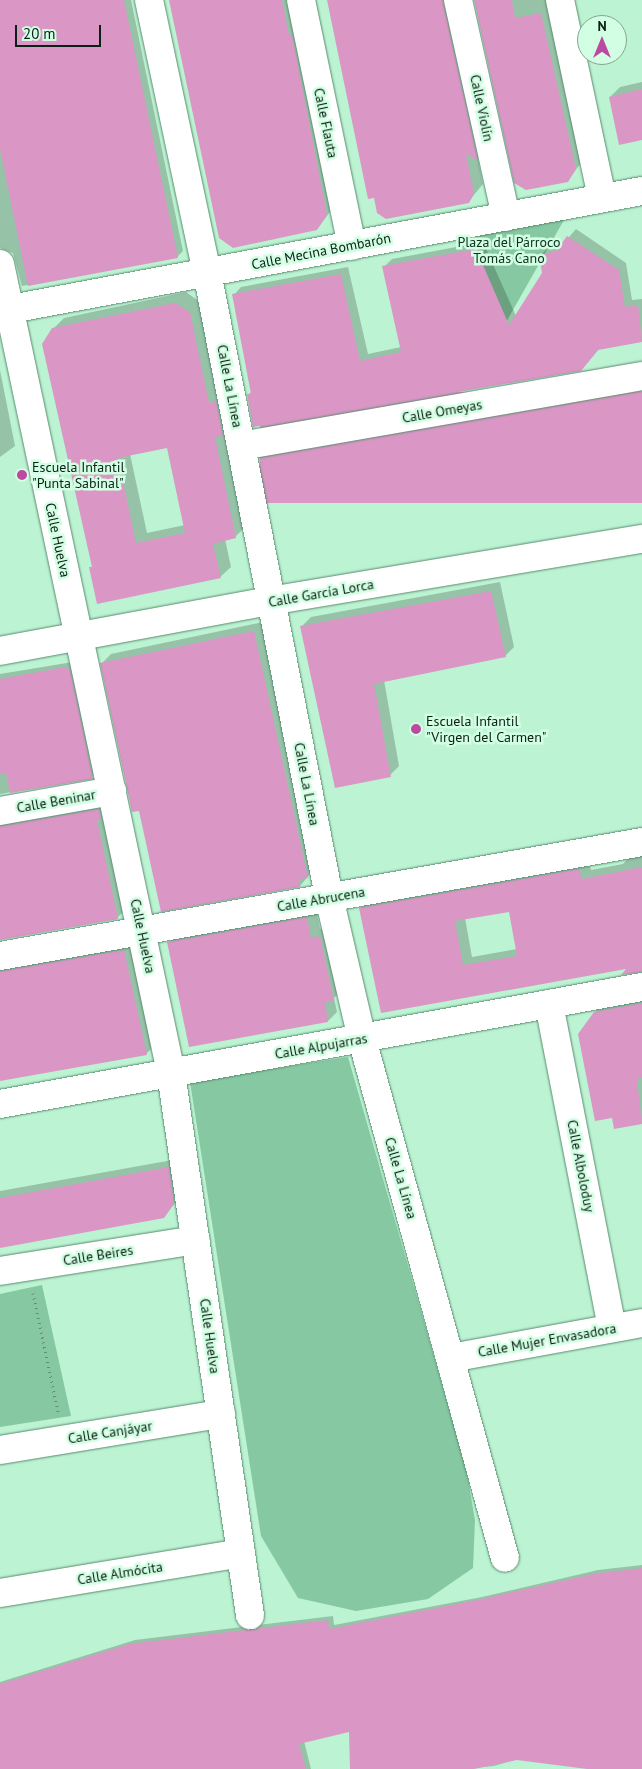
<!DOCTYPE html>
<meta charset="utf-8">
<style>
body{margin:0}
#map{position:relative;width:642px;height:1769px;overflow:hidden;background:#bcf3d2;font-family:"PT Sans",sans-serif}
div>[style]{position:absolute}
.green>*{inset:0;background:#86c8a2}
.shadow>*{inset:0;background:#0003}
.building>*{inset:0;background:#da97c5;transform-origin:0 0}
.path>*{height:3px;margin-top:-1.5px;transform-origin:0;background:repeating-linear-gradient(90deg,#658c76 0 1px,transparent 0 5px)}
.roads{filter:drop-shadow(0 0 1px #578b6e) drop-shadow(0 0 1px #578b6e)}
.minor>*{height:28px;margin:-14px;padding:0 14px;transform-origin:14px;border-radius:14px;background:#fff}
.dots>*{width:14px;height:14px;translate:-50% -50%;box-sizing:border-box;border:2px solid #d2fee3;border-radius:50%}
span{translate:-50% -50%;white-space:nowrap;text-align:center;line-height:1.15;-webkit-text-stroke:5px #d2fee3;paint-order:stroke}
.street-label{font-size:14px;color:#0b2015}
.park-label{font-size:14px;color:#0e311f}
.poi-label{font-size:14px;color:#0b2015}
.left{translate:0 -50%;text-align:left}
.north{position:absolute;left:577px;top:15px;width:50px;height:50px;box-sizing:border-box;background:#d2fee3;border:1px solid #82a591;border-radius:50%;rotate:0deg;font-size:14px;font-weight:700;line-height:20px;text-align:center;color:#0b2015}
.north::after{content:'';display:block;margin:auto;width:18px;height:22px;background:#bd48a0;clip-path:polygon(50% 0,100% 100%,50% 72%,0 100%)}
.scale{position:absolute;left:15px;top:25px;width:86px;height:22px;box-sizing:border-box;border:2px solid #0b2015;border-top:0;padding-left:6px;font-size:15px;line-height:18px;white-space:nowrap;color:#0b2015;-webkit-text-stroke:4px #d2fee3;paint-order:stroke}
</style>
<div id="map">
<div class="green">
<div style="clip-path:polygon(573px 204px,505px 324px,462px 225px)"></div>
<div style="clip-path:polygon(348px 1057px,466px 1468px,475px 1520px,473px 1568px,428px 1599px,356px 1611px,298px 1598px,261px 1536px,190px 1082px)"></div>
<div style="clip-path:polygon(42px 1285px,71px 1416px,0 1427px,0 1294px)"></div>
</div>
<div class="shadow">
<div style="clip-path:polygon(0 0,131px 0,183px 251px,177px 257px,22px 286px,13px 253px,0 248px)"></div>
<div style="clip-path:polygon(170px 0,293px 0,336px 204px,317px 229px)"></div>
<div style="clip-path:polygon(328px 0,453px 0,486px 150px,478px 159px,483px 184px,468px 202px)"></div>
<div style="clip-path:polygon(475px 0,549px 0,585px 158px,567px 181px)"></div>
<div style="clip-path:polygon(642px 82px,642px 138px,610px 97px,620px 87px)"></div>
<div style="clip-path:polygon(576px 229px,626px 263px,632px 300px,642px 299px,642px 341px,599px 349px,581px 370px,248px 395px,252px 391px,234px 295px,241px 287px,348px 267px,368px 354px,401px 347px,384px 267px,392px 259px,483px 242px,516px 316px,543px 274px,541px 255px,549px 247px,563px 244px)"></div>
<div style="clip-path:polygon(evenodd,186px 292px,200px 302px,246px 526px,235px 537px,225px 539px,231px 567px,220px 577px,91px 568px,93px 565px,53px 329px,64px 318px,186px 292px,168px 446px,185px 525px,147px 533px,130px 454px,168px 446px)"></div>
<div style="clip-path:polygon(0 370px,15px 446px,0 457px)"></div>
<div style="clip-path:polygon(642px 384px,642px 502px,267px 458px,276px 449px)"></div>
<div style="clip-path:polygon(500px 582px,514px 647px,505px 656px,384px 680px,399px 766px,390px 775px,302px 626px,311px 617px)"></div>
<div style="clip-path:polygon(263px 622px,316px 867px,300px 886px,162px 910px,140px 809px,102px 663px,111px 654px)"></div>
<div style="clip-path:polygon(79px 661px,101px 768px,92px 777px,0 794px,0 674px)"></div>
<div style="clip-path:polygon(108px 801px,126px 909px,117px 918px,0 939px,0 813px)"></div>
<div style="clip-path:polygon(evenodd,642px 851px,642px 972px,629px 967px,382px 1012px,360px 909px,369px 899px,588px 861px,591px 870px,623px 864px,632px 853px,642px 851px,510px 910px,517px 949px,472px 957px,465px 918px,510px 910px)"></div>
<div style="clip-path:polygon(316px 909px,320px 929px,329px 927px,342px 990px,334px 998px,337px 1012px,328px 1021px,169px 943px,178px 933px)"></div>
<div style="clip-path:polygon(133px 941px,156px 1044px,146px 1054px,0 1080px,0 958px)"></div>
<div style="clip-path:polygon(642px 995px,642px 1123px,615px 1128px,595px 1012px,604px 1003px)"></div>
<div style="clip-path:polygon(178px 1159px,183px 1194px,163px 1217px,0 1247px,0 1191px)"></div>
<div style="clip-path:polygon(642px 1565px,642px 1769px,597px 1769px,517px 1759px,494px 1766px,461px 1769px,352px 1769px,350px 1731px,304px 1741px,311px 1769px,0 1769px,0 1682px,135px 1640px,333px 1616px,334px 1625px,482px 1597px,598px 1570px)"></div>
</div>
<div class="building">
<div style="clip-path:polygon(0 0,124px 0,178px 258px,28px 286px,0 149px)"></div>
<div style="clip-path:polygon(169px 0,282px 0,289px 35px,292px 34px,327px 215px,317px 230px,233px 248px,219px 238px)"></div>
<div style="clip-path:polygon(327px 0,443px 0,478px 161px,466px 154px,474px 194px,469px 203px,386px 219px,377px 213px,374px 198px,368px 199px)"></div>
<div style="clip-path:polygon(474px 0,512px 0,515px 18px,541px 13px,576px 169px,568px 182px,526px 190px,514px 183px)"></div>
<div style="clip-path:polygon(642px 89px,642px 140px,619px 145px,609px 97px)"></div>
<div style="clip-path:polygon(567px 236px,619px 270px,625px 307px,638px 305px,642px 342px,598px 350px,581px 371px,253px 427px,247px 394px,251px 394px,232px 294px,341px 274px,360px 361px,401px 352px,382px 266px,476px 249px,509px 325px,542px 273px,539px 255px,556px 251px)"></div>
<div style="clip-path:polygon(evenodd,175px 303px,190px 312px,209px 403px,216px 401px,223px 435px,215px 437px,236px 538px,213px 544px,221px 578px,97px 604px,89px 567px,92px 567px,42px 344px,52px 328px,175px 303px,167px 448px,185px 533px,136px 543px,118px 458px,167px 448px)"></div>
<div style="left:642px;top:392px;width:111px;height:382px;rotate:90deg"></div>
<div style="clip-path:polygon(491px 591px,506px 657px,374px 684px,391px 777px,335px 788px,300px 626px)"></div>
<div style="clip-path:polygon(254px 631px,308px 878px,299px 879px,300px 887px,161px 912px,139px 811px,132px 812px,100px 663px)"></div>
<div style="clip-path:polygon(65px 667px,70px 669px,93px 779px,10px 793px,6px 773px,0 774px,0 679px)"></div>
<div style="clip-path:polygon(99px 809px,101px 819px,97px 820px,118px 919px,0 940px,0 826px)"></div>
<div style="clip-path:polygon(evenodd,642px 867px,642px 972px,621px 975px,626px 969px,381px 1013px,359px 908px,579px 869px,582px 879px,642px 867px,509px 912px,517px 956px,463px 965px,455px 921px,509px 912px)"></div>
<div style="clip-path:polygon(307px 917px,311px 938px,320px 936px,334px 1001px,325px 1002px,328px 1022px,189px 1047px,167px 942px)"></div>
<div style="clip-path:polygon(124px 950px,147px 1055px,0 1081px,0 971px)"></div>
<div style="clip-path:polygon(642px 1003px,642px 1078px,637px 1079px,642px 1124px,614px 1129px,612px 1118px,595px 1121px,578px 1034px,594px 1012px)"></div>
<div style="clip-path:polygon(169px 1167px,174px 1204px,164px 1218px,0 1248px,0 1198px)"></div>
<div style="clip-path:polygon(642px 1568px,642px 1769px,587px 1769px,517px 1760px,474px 1769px,350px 1769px,349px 1732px,299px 1744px,306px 1769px,0 1769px,0 1684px,129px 1644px,328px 1620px,329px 1629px,477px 1600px,593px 1574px)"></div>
</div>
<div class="path">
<div style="left:33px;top:1293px;width:122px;rotate:78.1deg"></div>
</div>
<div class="roads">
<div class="minor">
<div style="left:149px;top:0;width:278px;rotate:78deg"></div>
<div style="left:207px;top:272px;width:637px;rotate:78.95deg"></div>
<div style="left:329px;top:897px;width:146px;rotate:76.9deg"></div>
<div style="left:362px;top:1039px;width:538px;rotate:74.6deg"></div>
<div style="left:301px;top:0;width:251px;rotate:78.3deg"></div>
<div style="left:458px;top:0;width:222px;rotate:77.5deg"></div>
<div style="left:560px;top:0;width:202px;rotate:78deg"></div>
<div style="left:0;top:264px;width:827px;rotate:78.06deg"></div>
<div style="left:171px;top:1073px;width:548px;rotate:81.71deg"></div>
<div style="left:0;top:311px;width:653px;rotate:-10.59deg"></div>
<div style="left:241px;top:446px;width:407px;rotate:-9.9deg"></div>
<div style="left:0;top:651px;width:275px;rotate:-10.5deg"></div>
<div style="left:270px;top:601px;width:377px;rotate:-9.5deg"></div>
<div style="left:0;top:811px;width:114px;rotate:-10.1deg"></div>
<div style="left:0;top:956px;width:652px;rotate:-10.07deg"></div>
<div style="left:549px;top:1004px;width:330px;rotate:79deg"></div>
<div style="left:0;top:1104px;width:653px;rotate:-10.33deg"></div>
<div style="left:0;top:1271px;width:198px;rotate:-9deg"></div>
<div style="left:451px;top:1358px;width:194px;rotate:-10.4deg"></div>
<div style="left:0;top:1450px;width:224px;rotate:-9.3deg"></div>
<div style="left:0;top:1593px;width:244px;rotate:-9.4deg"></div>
</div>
</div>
<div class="dots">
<div style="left:22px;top:475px;background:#bd48a0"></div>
<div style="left:416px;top:729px;background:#bd48a0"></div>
</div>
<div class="street-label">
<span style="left:482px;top:108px;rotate:78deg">Calle Violín</span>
<span style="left:326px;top:123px;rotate:78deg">Calle Flauta</span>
<span style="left:321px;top:251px;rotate:-11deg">Calle Mecina Bombarón</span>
<span style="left:230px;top:386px;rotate:79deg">Calle La Línea</span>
<span style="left:442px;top:411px;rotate:-10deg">Calle Omeyas</span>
<span style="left:58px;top:540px;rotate:78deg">Calle Huelva</span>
<span style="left:321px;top:593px;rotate:-10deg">Calle García Lorca</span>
<span style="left:307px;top:784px;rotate:79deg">Calle La Línea</span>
<span style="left:56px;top:801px;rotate:-10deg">Calle Beninar</span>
<span style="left:321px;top:899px;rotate:-10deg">Calle Abrucena</span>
<span style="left:143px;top:936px;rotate:78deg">Calle Huelva</span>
<span style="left:321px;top:1046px;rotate:-10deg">Calle Alpujarras</span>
<span style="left:581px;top:1166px;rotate:79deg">Calle Alboloduy</span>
<span style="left:401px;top:1178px;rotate:74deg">Calle La Línea</span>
<span style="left:98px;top:1255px;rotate:-9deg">Calle Beires</span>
<span style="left:210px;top:1336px;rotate:82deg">Calle Huelva</span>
<span style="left:547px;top:1340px;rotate:-10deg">Calle Mujer Envasadora</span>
<span style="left:110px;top:1432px;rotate:-9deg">Calle Canjáyar</span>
<span style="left:120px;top:1573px;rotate:-9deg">Calle Almócita</span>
</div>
<div class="park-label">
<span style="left:509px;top:250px">Plaza del Párroco<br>Tomás Cano</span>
</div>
<div class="poi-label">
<span class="left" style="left:32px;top:475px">Escuela Infantil<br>"Punta Sabinal"</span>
<span class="left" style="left:426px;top:729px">Escuela Infantil<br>"Virgen del Carmen"</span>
</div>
<div class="north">N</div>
<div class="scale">20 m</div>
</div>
